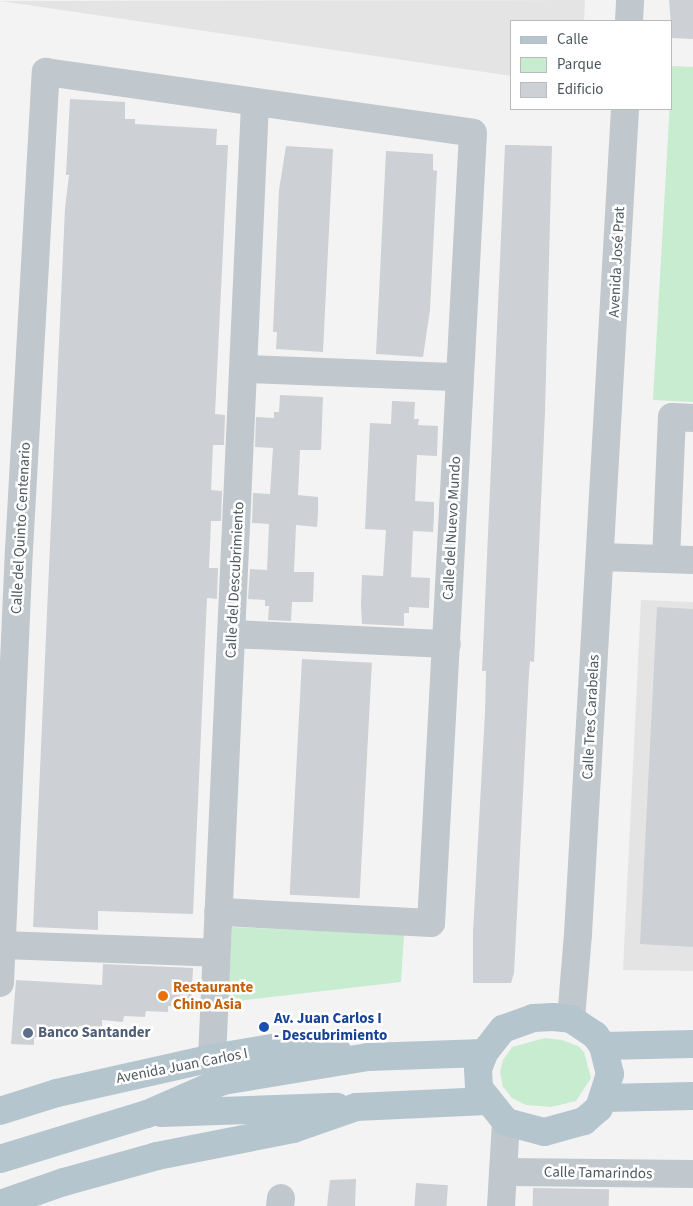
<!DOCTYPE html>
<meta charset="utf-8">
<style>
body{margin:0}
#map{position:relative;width:693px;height:1206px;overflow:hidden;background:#f4f3f3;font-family:"Source Sans 3",sans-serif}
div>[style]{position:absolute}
.education>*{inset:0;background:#e5e4e4}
.green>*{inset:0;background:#c7ecd0}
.building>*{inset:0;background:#cdd0d4;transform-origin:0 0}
.minor>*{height:28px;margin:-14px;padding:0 14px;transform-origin:14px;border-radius:14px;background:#c0c8cd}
.major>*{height:28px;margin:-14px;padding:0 14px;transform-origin:14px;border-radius:14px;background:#b5c5ce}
.dots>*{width:14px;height:14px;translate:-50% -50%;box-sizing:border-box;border:2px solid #fff;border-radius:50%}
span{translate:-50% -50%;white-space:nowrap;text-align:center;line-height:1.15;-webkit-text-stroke:5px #fff;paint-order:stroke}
.street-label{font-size:15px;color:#4c585e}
.food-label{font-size:15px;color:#c56008;font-weight:700}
.left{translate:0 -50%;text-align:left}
.transit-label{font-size:15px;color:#164399;font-weight:700}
.service-label{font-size:15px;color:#4e5e75;font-weight:700}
.legend{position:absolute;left:510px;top:20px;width:162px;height:90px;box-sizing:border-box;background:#fff;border:1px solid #b7bcbf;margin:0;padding:6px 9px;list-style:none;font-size:15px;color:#4c585e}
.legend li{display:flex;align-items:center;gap:10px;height:25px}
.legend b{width:25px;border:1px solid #b7bcbf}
</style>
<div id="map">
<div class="education">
<div style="clip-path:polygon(585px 0,584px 21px,512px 21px,512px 76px,0 1px)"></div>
<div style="clip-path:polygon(641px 600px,693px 602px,693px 971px,623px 970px)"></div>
</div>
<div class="green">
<div style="clip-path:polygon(672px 66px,693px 67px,693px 402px,653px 400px)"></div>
<div style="clip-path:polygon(232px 927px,404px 935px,401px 982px,228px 1002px)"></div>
<div style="clip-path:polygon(545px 1038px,562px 1040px,578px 1046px,584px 1052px,591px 1078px,576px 1101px,551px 1107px,526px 1105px,512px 1098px,503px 1087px,500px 1072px,503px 1060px,512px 1047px)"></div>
</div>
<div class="building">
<div style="clip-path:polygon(669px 0,693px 0,693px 39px,672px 38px)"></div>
<div style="clip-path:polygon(70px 99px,125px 102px,125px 119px,135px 119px,135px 124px,217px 129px,216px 145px,228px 145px,215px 414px,225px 415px,224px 445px,213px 445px,211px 490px,222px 491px,221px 521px,211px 521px,209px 568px,218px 568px,217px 599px,207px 598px,193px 914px,98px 911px,98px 930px,33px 927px,65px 208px,69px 175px,66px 175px)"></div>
<div style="clip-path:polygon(505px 145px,552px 146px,545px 412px,534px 662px,530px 661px,529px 673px,514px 973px,511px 983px,473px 983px,473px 932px,485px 712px,486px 671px,482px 671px)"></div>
<div style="clip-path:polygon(286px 146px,333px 149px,323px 352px,276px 349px,277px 332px,273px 332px,279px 190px)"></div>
<div style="clip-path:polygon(386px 151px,433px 154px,433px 170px,437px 171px,430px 310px,423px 357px,376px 354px)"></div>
<div style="clip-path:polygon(280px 395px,323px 397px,321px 450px,300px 450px,298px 495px,318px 497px,318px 513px,317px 527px,296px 525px,294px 572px,314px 572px,313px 602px,292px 602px,291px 621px,268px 620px,269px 606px,265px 606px,265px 600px,248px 599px,250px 569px,267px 570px,269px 524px,252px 523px,253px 493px,270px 494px,273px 448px,255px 447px,256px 417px,274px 418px,274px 412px,279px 412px)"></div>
<div style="clip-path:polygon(392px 401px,415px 402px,414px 419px,419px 419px,418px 425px,438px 426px,437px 456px,417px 455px,415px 501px,434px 502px,434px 517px,433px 532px,413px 531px,411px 577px,430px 578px,429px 608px,409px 607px,409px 613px,404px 613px,404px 626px,362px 624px,361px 605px,362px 575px,383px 576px,386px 530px,365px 529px,370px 423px,391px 424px)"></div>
<div style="clip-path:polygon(657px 607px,693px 609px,693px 947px,640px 944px)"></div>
<div style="left:302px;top:659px;width:70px;height:236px;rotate:3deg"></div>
<div style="clip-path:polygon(103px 964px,193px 968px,191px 1008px,168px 1006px,168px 1012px,146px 1011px,145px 1017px,124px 1016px,123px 1022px,102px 1020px,102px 1027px,79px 1026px,78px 1033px,55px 1033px,55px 1039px,34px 1037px,34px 1045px,11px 1044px,16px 980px,102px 985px)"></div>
<div style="clip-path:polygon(356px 1179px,355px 1206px,327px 1206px,330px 1180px)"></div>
<div style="left:416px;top:1183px;width:32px;height:23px;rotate:4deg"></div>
<div style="left:533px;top:1188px;width:76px;height:18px;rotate:1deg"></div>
</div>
<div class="minor">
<div style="left:629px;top:21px;width:21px;rotate:-87deg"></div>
<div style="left:246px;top:369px;width:213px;rotate:2.2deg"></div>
<div style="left:601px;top:557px;width:92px;rotate:1.9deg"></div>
<div style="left:666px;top:559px;width:142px;rotate:-87.6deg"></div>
<div style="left:672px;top:417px;width:21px;rotate:3deg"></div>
<div style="left:232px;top:634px;width:215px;rotate:2.7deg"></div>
<div style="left:2px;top:945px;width:214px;rotate:2.1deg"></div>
<div style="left:0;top:983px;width:433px;rotate:-87.5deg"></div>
<div style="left:19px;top:550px;width:479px;rotate:-86.8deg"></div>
<div style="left:46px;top:72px;width:431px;rotate:8.1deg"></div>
<div style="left:473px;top:133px;width:791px;rotate:93.04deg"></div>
<div style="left:431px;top:923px;width:213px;rotate:-177deg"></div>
<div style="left:571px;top:1019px;width:85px;rotate:-85.3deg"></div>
<div style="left:578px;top:934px;width:826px;rotate:-86.74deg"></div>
<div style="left:212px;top:1058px;width:956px;rotate:-87.42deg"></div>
<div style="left:503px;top:1172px;width:190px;rotate:0.6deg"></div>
<div style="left:280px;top:1206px;width:8px;rotate:-83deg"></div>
<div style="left:501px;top:1206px;width:84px;rotate:-86.6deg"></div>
</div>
<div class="major">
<div style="left:553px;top:1017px;width:18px;rotate:6deg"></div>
<div style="left:571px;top:1019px;width:29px;rotate:34deg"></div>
<div style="left:595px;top:1035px;width:14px;rotate:54deg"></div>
<div style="left:603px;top:1046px;width:29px;rotate:76deg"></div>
<div style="left:610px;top:1074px;width:36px;rotate:108deg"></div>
<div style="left:599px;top:1108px;width:20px;rotate:139deg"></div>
<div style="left:584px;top:1121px;width:41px;rotate:164.6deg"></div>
<div style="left:544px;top:1132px;width:39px;rotate:-165deg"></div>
<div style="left:506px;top:1122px;width:43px;rotate:-128.5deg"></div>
<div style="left:479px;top:1088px;width:19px;rotate:-93deg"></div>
<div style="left:478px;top:1069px;width:17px;rotate:-69deg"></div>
<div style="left:484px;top:1053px;width:31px;rotate:-52deg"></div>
<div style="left:503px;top:1029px;width:32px;rotate:-20deg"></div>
<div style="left:533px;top:1018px;width:20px;rotate:-3deg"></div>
<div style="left:603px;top:1046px;width:90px;rotate:-1.3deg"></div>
<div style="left:605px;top:1098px;width:88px;rotate:-1.3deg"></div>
<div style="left:0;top:1111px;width:60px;rotate:-17.5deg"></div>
<div style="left:57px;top:1093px;width:159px;rotate:-12.7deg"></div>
<div style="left:212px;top:1058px;width:73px;rotate:-9.5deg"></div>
<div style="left:284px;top:1046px;width:55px;rotate:7.3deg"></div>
<div style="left:161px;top:1113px;width:176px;rotate:-2deg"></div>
<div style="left:0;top:1159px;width:154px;rotate:-17deg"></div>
<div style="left:147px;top:1114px;width:83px;rotate:-23.5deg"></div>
<div style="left:223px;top:1081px;width:147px;rotate:-9.4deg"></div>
<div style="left:368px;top:1057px;width:116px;rotate:-2deg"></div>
<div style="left:0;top:1204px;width:68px;rotate:-19deg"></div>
<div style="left:64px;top:1182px;width:97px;rotate:-15.6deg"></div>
<div style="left:157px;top:1156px;width:139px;rotate:-11.2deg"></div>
<div style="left:293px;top:1129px;width:67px;rotate:-19.2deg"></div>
<div style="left:356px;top:1107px;width:131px;rotate:-2.6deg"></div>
</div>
<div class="dots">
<div style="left:163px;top:996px;background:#e8710a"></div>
<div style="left:264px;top:1027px;background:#1a4fb4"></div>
<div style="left:28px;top:1033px;background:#5c6f8a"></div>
</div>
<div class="street-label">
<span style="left:617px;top:262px;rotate:-87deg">Avenida José Prat</span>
<span style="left:21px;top:528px;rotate:-87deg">Calle del Quinto Centenario</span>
<span style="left:452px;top:528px;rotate:-87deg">Calle del Nuevo Mundo</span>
<span style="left:235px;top:580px;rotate:-87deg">Calle del Descubrimiento</span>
<span style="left:591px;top:717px;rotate:-87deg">Calle Tres Carabelas</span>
<span style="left:182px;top:1066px;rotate:-11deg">Avenida Juan Carlos I</span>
<span style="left:598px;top:1173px;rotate:1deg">Calle Tamarindos</span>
</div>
<div class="food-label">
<span class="left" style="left:173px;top:996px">Restaurante<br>Chino Asia</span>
</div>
<div class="transit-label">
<span class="left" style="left:274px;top:1027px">Av. Juan Carlos I<br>- Descubrimiento</span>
</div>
<div class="service-label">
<span class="left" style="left:38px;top:1033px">Banco Santander</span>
</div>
<ul class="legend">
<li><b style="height:6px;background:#b5c5ce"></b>Calle</li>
<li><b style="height:14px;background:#c7ecd0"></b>Parque</li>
<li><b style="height:14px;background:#cdd0d4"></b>Edificio</li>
</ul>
</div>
